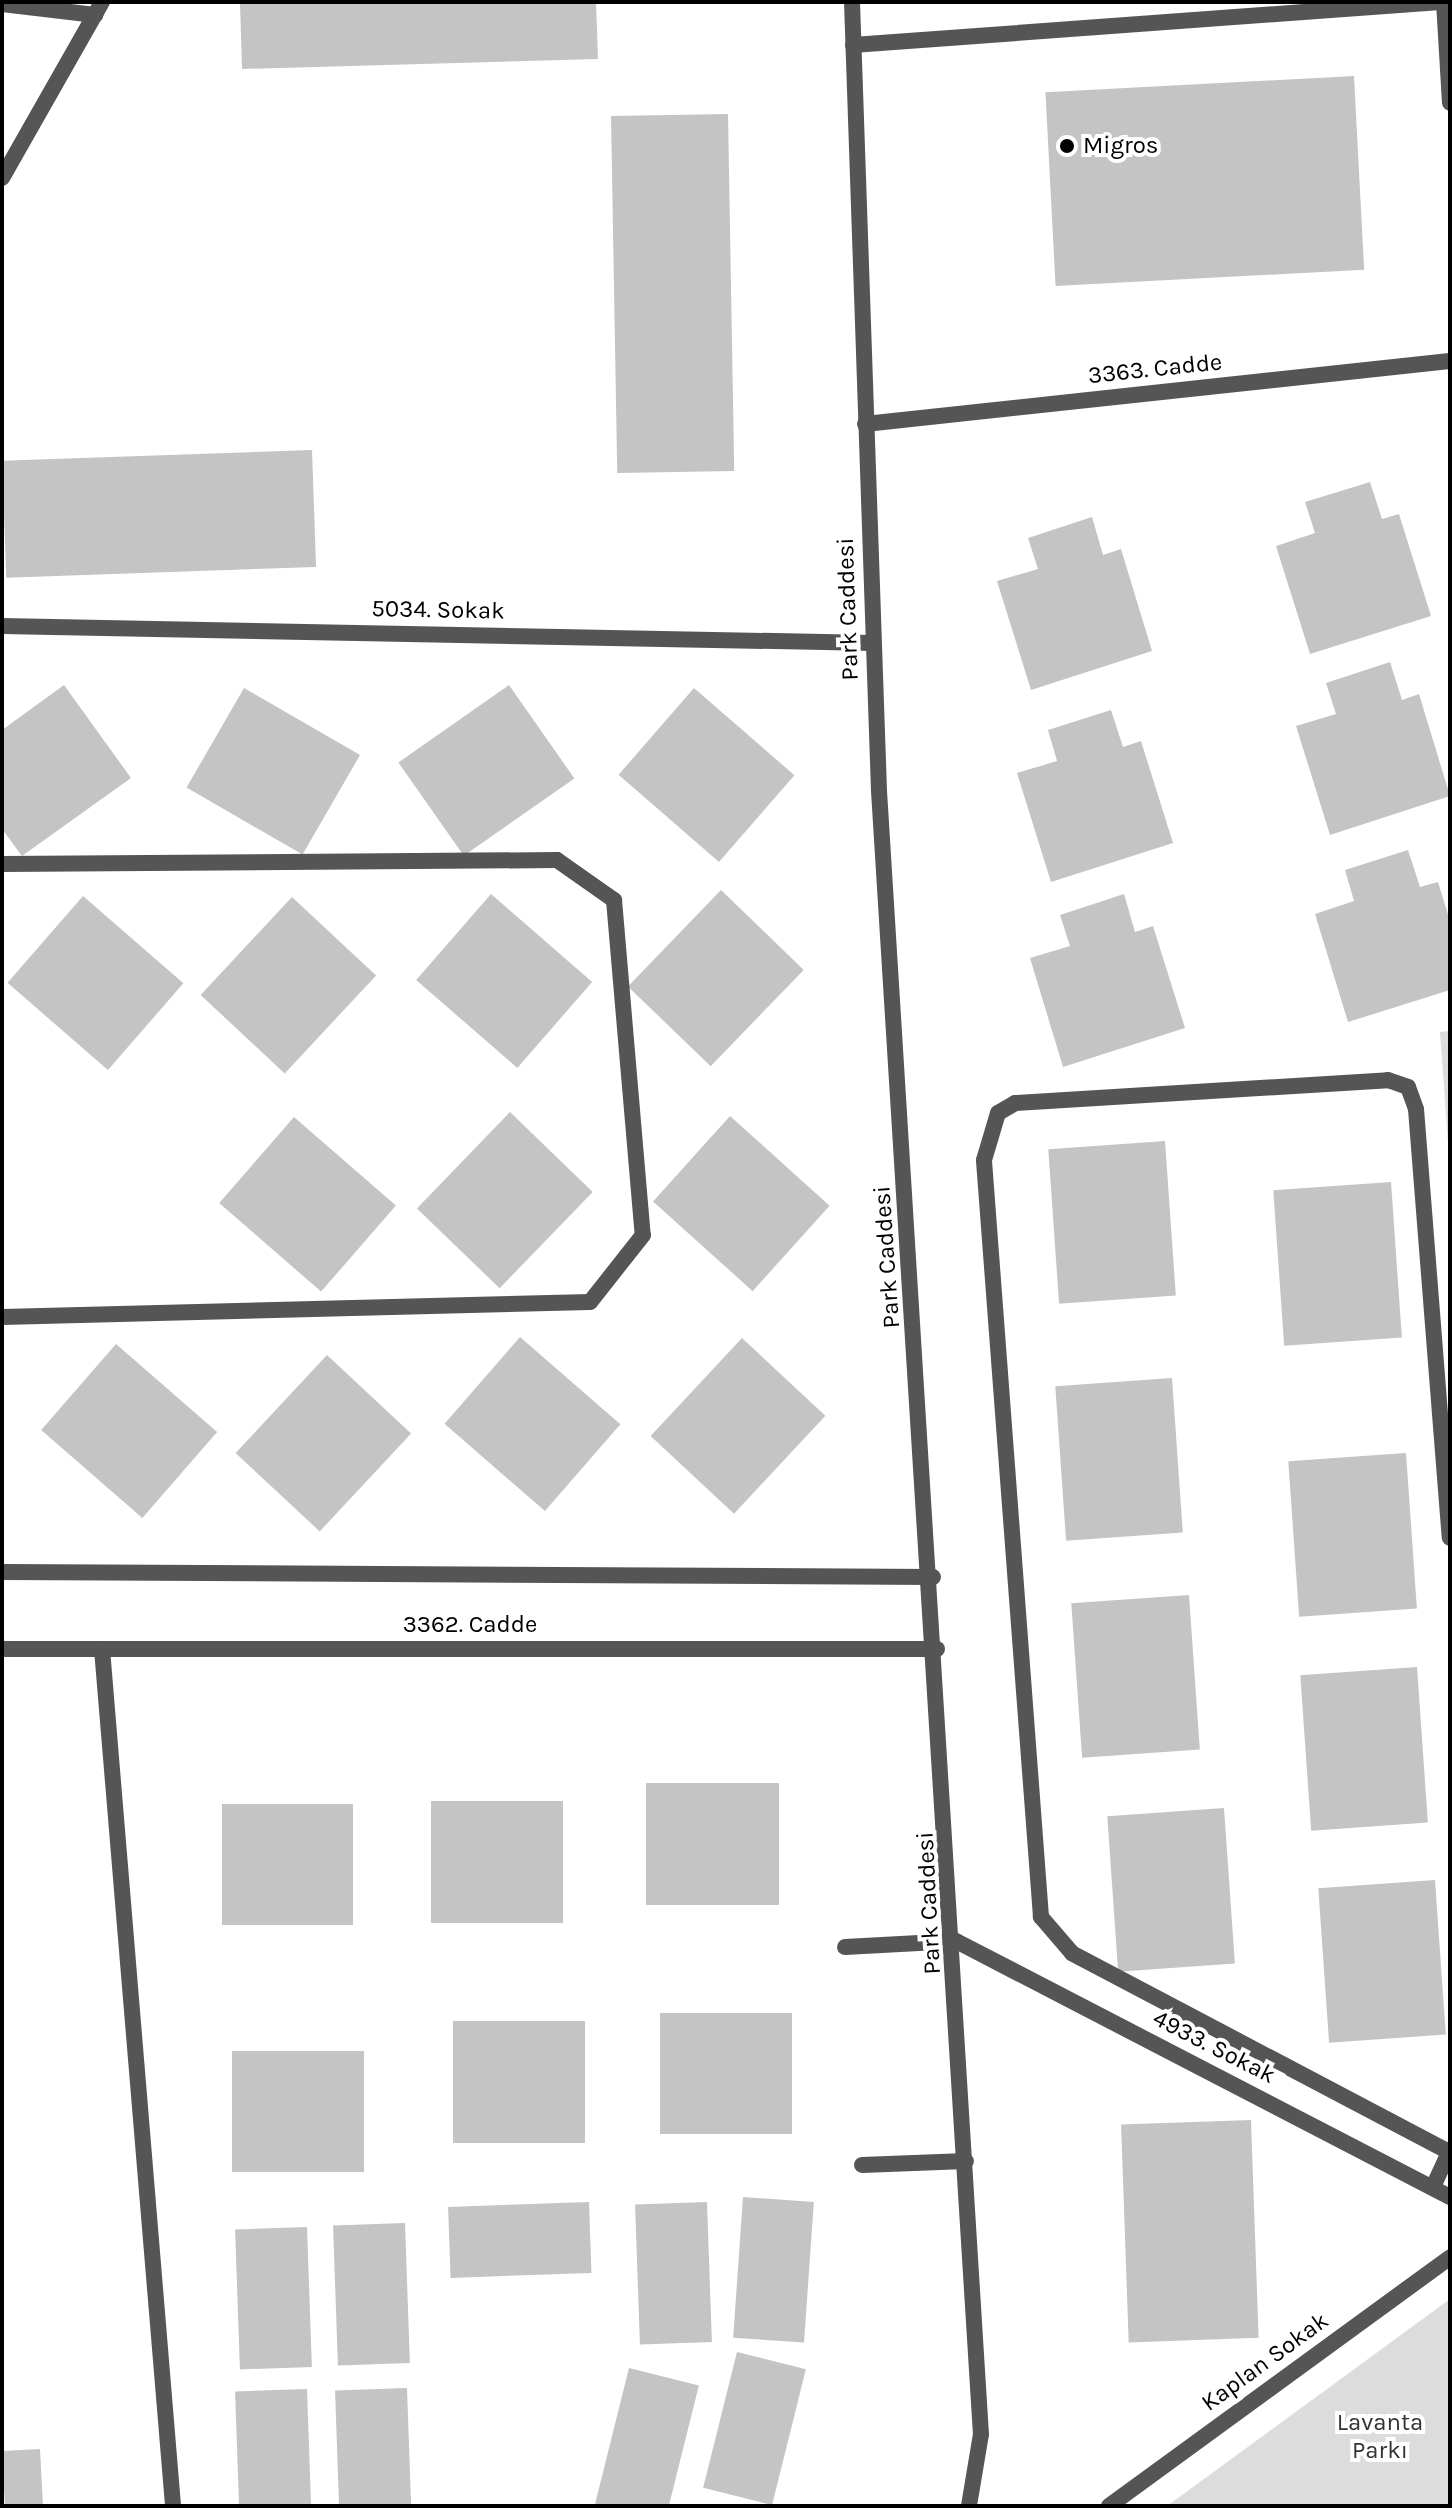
<!DOCTYPE html>
<meta charset="utf-8">
<style>
body{margin:0}
#map{position:relative;width:1452px;height:2508px;overflow:hidden;background:#fff;font-family:Karla,sans-serif}
div>[style]{position:absolute}
.green>*{inset:0;background:#dcdcdc}
.building>*{inset:0;background:#c4c4c4;transform-origin:0 0}
.service>*{height:16px;margin:-8px;padding:0 8px;transform-origin:8px;border-radius:8px;background:#555}
.minor>*{height:16px;margin:-8px;padding:0 8px;transform-origin:8px;border-radius:8px;background:#555}
.tertiary>*{height:16px;margin:-8px;padding:0 8px;transform-origin:8px;border-radius:8px;background:#555}
.dots>*{width:22px;height:22px;translate:-50% -50%;box-sizing:border-box;border:4px solid #fff;border-radius:50%}
span{translate:-50% -50%;white-space:nowrap;text-align:center;line-height:1.15;-webkit-text-stroke:8px #fff;paint-order:stroke}
.poi-label{font-size:24px;color:#000}
.left{translate:0 -50%;text-align:left}
.street-label{font-size:24px;color:#000}
.park-label{font-size:24px;color:#333}
.frame{position:absolute;inset:0;border:4px solid #000;pointer-events:none}
</style>
<div id="map">
<div class="green">
<div style="clip-path:polygon(1450px 1031px,1450px 1171px,1440px 1032px)"></div>
<div style="clip-path:polygon(1450px 2299px,1450px 2506px,1167px 2506px)"></div>
</div>
<div class="building">
<div style="clip-path:polygon(240px 2px,596px 2px,598px 59px,242px 69px)"></div>
<div style="left:1354px;top:76px;width:194px;height:309px;rotate:87deg"></div>
<div style="left:728px;top:114px;width:357px;height:117px;rotate:89deg"></div>
<div style="left:312px;top:450px;width:117px;height:310px;rotate:88deg"></div>
<div style="clip-path:polygon(1370px 482px,1382px 519px,1399px 514px,1431px 616px,1310px 654px,1276px 546px,1315px 533px,1305px 502px)"></div>
<div style="clip-path:polygon(1092px 517px,1103px 555px,1121px 549px,1152px 651px,1031px 690px,997px 581px,1038px 569px,1028px 538px)"></div>
<div style="clip-path:polygon(1390px 662px,1402px 700px,1419px 694px,1450px 796px,1330px 835px,1296px 726px,1336px 714px,1326px 683px)"></div>
<div style="clip-path:polygon(64px 685px,131px 778px,22px 856px,2px 829px,2px 730px)"></div>
<div style="left:509px;top:685px;width:114px;height:135px;rotate:55deg"></div>
<div style="left:244px;top:688px;width:134px;height:115px;rotate:30deg"></div>
<div style="left:694px;top:688px;width:133px;height:115px;rotate:41deg"></div>
<div style="clip-path:polygon(1111px 710px,1123px 747px,1141px 741px,1173px 843px,1051px 882px,1017px 773px,1057px 761px,1048px 730px)"></div>
<div style="clip-path:polygon(1408px 850px,1420px 887px,1438px 882px,1450px 921px,1450px 990px,1348px 1022px,1315px 914px,1354px 901px,1345px 870px)"></div>
<div style="left:721px;top:890px;width:115px;height:134px;rotate:44deg"></div>
<div style="left:491px;top:894px;width:134px;height:114px;rotate:41deg"></div>
<div style="clip-path:polygon(1124px 894px,1135px 932px,1153px 926px,1185px 1028px,1063px 1067px,1030px 958px,1070px 946px,1060px 915px)"></div>
<div style="left:83px;top:896px;width:133px;height:115px;rotate:41deg"></div>
<div style="left:292px;top:897px;width:115px;height:134px;rotate:43deg"></div>
<div style="left:510px;top:1112px;width:115px;height:134px;rotate:44deg"></div>
<div style="left:730px;top:1116px;width:134px;height:115px;rotate:42deg"></div>
<div style="left:294px;top:1117px;width:135px;height:114px;rotate:41deg"></div>
<div style="left:1165px;top:1141px;width:155px;height:117px;rotate:86deg"></div>
<div style="left:1391px;top:1182px;width:156px;height:118px;rotate:86deg"></div>
<div style="left:520px;top:1337px;width:133px;height:115px;rotate:41deg"></div>
<div style="left:742px;top:1338px;width:114px;height:134px;rotate:43deg"></div>
<div style="left:116px;top:1344px;width:134px;height:114px;rotate:41deg"></div>
<div style="left:327px;top:1355px;width:115px;height:134px;rotate:43deg"></div>
<div style="left:1172px;top:1378px;width:155px;height:117px;rotate:86deg"></div>
<div style="left:1406px;top:1453px;width:156px;height:118px;rotate:86deg"></div>
<div style="left:1189px;top:1595px;width:155px;height:118px;rotate:86deg"></div>
<div style="left:1417px;top:1667px;width:156px;height:117px;rotate:86deg"></div>
<div style="left:779px;top:1783px;width:122px;height:133px;rotate:90deg"></div>
<div style="left:563px;top:1801px;width:122px;height:132px;rotate:90deg"></div>
<div style="left:222px;top:1804px;width:131px;height:121px"></div>
<div style="left:1224px;top:1808px;width:156px;height:117px;rotate:86deg"></div>
<div style="left:1435px;top:1880px;width:155px;height:117px;rotate:86deg"></div>
<div style="left:660px;top:2013px;width:132px;height:121px"></div>
<div style="left:453px;top:2021px;width:132px;height:122px"></div>
<div style="left:364px;top:2051px;width:121px;height:132px;rotate:90deg"></div>
<div style="left:1251px;top:2120px;width:218px;height:130px;rotate:88deg"></div>
<div style="left:743px;top:2197px;width:71px;height:141px;rotate:4deg"></div>
<div style="left:589px;top:2202px;width:71px;height:141px;rotate:88deg"></div>
<div style="left:707px;top:2202px;width:140px;height:72px;rotate:88deg"></div>
<div style="left:405px;top:2223px;width:140px;height:72px;rotate:88deg"></div>
<div style="left:307px;top:2227px;width:140px;height:72px;rotate:88deg"></div>
<div style="left:737px;top:2352px;width:71px;height:140px;rotate:14deg"></div>
<div style="left:629px;top:2368px;width:72px;height:140px;rotate:14deg"></div>
<div style="left:407px;top:2388px;width:118px;height:72px;rotate:88deg"></div>
<div style="left:307px;top:2389px;width:117px;height:72px;rotate:88deg"></div>
<div style="left:40px;top:2449px;width:57px;height:38px;rotate:87deg"></div>
</div>
<div class="service">
<div style="left:845px;top:1947px;width:111px;rotate:-3.1deg"></div>
<div style="left:862px;top:2165px;width:104px;rotate:-2.2deg"></div>
</div>
<div class="minor">
<div style="left:1444px;top:2px;width:101px;rotate:86.6deg"></div>
<div style="left:2px;top:4px;width:94px;rotate:6.7deg"></div>
<div style="left:853px;top:45px;width:589px;rotate:-4.19deg"></div>
<div style="left:2px;top:178px;width:202px;rotate:-60.4deg"></div>
<div style="left:865px;top:424px;width:588px;rotate:-6.15deg"></div>
<div style="left:2px;top:626px;width:871px;rotate:1.12deg"></div>
<div style="left:2px;top:864px;width:555px;rotate:-0.41deg"></div>
<div style="left:557px;top:860px;width:70px;rotate:35.1deg"></div>
<div style="left:614px;top:900px;width:336px;rotate:85.1deg"></div>
<div style="left:643px;top:1235px;width:85px;rotate:128.3deg"></div>
<div style="left:590px;top:1302px;width:588px;rotate:178.54deg"></div>
<div style="left:2px;top:1572px;width:931px;rotate:0.31deg"></div>
<div style="left:2px;top:1649px;width:935px"></div>
<div style="left:102px;top:1649px;width:860px;rotate:85.26deg"></div>
<div style="left:956px;top:1941px;width:556px;rotate:27.39deg"></div>
<div style="left:1449px;top:2152px;width:426px;rotate:-152.2deg"></div>
<div style="left:1072px;top:1953px;width:48px;rotate:-130.7deg"></div>
<div style="left:1041px;top:1917px;width:759px;rotate:-94.31deg"></div>
<div style="left:984px;top:1160px;width:49px;rotate:-73.4deg"></div>
<div style="left:998px;top:1113px;width:20px;rotate:-30deg"></div>
<div style="left:1015px;top:1103px;width:374px;rotate:-3.5deg"></div>
<div style="left:1388px;top:1080px;width:21px;rotate:19deg"></div>
<div style="left:1408px;top:1087px;width:23px;rotate:70deg"></div>
<div style="left:1416px;top:1109px;width:430px;rotate:85.5deg"></div>
<div style="left:1433px;top:2187px;width:41px;rotate:-65.3deg"></div>
<div style="left:1109px;top:2506px;width:422px;rotate:-36.1deg"></div>
</div>
<div class="tertiary">
<div style="left:852px;top:2px;width:789px;rotate:88.04deg"></div>
<div style="left:879px;top:791px;width:1646px;rotate:86.45deg"></div>
<div style="left:981px;top:2434px;width:73px;rotate:99.5deg"></div>
</div>
<div class="dots">
<div style="left:1067px;top:146px;background:#000"></div>
</div>
<div class="poi-label">
<span class="left" style="left:1083px;top:146px">Migros</span>
</div>
<div class="street-label">
<span style="left:1155px;top:369px;rotate:-6deg">3363. Cadde</span>
<span style="left:848px;top:609px;rotate:-92deg">Park Caddesi</span>
<span style="left:438px;top:610px;rotate:1deg">5034. Sokak</span>
<span style="left:887px;top:1257px;rotate:-94deg">Park Caddesi</span>
<span style="left:470px;top:1625px">3362. Cadde</span>
<span style="left:929px;top:1903px;rotate:-93deg">Park Caddesi</span>
<span style="left:1214px;top:2047px;rotate:27deg">4933. Sokak</span>
<span style="left:1265px;top:2362px;rotate:-36deg">Kaplan Sokak</span>
</div>
<div class="park-label">
<span style="left:1380px;top:2437px">Lavanta<br>Parkı</span>
</div>
<div class="frame"></div>
</div>
